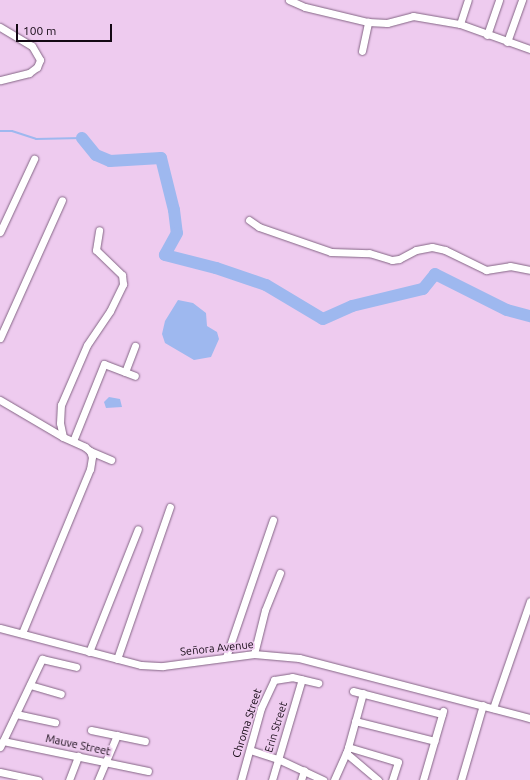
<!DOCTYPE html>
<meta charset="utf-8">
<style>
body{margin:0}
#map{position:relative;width:530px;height:780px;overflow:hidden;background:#eecbef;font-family:Ubuntu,sans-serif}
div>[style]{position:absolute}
.water>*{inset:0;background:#9eb8ef}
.stream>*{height:2px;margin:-1px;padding:0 1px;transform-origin:1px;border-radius:1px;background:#9eb8ef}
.river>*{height:12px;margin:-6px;padding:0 6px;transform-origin:6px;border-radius:6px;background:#9eb8ef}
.roads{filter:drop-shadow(0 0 1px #846585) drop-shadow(0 0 1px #846585)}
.minor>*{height:7px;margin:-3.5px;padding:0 3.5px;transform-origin:3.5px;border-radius:3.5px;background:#fff}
span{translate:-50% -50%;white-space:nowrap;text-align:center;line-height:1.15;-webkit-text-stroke:3.5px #eecbef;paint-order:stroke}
.street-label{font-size:11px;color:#140914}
.scale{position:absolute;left:16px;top:24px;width:96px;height:18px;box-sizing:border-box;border:2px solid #140914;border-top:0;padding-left:5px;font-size:12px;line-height:14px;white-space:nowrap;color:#140914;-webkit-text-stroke:3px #eecbef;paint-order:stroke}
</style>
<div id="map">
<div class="water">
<div style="clip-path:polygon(178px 300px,193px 303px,206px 313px,207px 326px,217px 332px,219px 339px,211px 357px,194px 360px,165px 343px,162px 334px,165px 321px)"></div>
<div style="clip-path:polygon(109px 397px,120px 399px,122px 407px,106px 408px,104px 402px)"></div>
</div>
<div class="stream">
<div style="left:0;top:131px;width:12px"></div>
<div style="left:12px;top:131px;width:25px;rotate:18deg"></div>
<div style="left:36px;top:139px;width:46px;rotate:-1.2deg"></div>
</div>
<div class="river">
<div style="left:82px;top:138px;width:22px;rotate:51deg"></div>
<div style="left:96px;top:155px;width:15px;rotate:23deg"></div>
<div style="left:110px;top:161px;width:51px;rotate:-3.4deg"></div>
<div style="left:161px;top:158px;width:54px;rotate:76deg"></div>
<div style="left:174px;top:210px;width:23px;rotate:83deg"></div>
<div style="left:177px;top:233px;width:25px;rotate:119deg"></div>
<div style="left:165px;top:255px;width:53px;rotate:14.3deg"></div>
<div style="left:216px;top:268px;width:53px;rotate:18.8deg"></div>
<div style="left:266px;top:285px;width:66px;rotate:30.8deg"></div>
<div style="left:323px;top:319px;width:32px;rotate:-24deg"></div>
<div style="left:352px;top:306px;width:73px;rotate:-13.5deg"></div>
<div style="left:423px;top:289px;width:19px;rotate:-51deg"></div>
<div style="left:435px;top:274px;width:80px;rotate:26.6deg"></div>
<div style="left:507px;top:310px;width:24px;rotate:15deg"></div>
</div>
<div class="roads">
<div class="minor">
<div style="left:289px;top:0;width:17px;rotate:24deg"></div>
<div style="left:305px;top:7px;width:65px;rotate:13.4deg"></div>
<div style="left:368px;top:22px;width:19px;rotate:3deg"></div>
<div style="left:387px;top:23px;width:27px;rotate:-15deg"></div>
<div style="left:413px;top:16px;width:48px;rotate:9.7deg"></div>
<div style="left:460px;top:24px;width:74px;rotate:19.7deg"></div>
<div style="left:460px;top:24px;width:25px;rotate:-72deg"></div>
<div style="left:0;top:27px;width:37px;rotate:31deg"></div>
<div style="left:32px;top:46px;width:16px;rotate:60deg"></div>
<div style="left:40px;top:60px;width:8px;rotate:113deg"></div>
<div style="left:37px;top:67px;width:10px;rotate:143deg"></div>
<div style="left:29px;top:73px;width:30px;rotate:166deg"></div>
<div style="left:487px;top:35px;width:37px;rotate:-71deg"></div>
<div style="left:507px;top:42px;width:45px;rotate:-70.3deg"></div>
<div style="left:362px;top:51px;width:30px;rotate:-78deg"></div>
<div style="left:249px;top:220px;width:12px;rotate:35deg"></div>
<div style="left:259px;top:227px;width:76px;rotate:19.1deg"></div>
<div style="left:331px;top:252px;width:38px;rotate:2deg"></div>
<div style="left:369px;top:253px;width:24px;rotate:17deg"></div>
<div style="left:392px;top:260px;width:7px;rotate:-8deg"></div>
<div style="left:399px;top:259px;width:19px;rotate:-28deg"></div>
<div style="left:416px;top:250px;width:16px;rotate:-11deg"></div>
<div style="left:432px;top:247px;width:13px;rotate:13deg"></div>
<div style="left:445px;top:250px;width:46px;rotate:26deg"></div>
<div style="left:486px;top:270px;width:24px;rotate:-9deg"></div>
<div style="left:510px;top:266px;width:20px;rotate:11deg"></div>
<div style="left:0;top:232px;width:81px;rotate:-65deg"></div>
<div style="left:0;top:338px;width:151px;rotate:-65.8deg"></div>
<div style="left:125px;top:372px;width:28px;rotate:-69deg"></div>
<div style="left:0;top:400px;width:73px;rotate:30.4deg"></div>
<div style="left:63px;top:437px;width:24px;rotate:24deg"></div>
<div style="left:85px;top:447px;width:6px;rotate:39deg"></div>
<div style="left:90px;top:451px;width:6px;rotate:72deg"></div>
<div style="left:92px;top:457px;width:12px;rotate:99deg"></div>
<div style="left:90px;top:469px;width:178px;rotate:112.5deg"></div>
<div style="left:63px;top:437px;width:14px;rotate:-102deg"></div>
<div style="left:60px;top:423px;width:18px;rotate:-87deg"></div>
<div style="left:61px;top:405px;width:65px;rotate:-66.6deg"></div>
<div style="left:87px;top:345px;width:41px;rotate:-55.9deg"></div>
<div style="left:110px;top:311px;width:30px;rotate:-64deg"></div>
<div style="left:123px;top:284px;width:9px;rotate:-96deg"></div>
<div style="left:122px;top:275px;width:36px;rotate:-136deg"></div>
<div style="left:96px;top:250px;width:20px;rotate:-81deg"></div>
<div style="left:73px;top:441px;width:83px;rotate:-68.1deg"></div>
<div style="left:104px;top:364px;width:33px;rotate:21deg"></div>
<div style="left:90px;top:451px;width:23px;rotate:23deg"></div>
<div style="left:0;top:628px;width:146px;rotate:14.7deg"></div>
<div style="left:141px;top:665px;width:22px;rotate:3deg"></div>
<div style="left:163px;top:666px;width:92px;rotate:-7.5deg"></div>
<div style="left:254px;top:654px;width:45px;rotate:5.1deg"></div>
<div style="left:299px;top:658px;width:239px;rotate:14.6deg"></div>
<div style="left:89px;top:652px;width:132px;rotate:-68.3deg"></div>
<div style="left:254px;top:654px;width:45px;rotate:-76deg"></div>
<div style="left:265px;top:610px;width:40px;rotate:-68deg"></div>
<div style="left:226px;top:657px;width:145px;rotate:-71.1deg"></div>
<div style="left:117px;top:659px;width:161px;rotate:-70.8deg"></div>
<div style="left:30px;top:685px;width:32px;rotate:16deg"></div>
<div style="left:353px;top:691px;width:92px;rotate:14.5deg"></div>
<div style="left:493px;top:708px;width:113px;rotate:-70.9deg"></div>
<div style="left:16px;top:714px;width:40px;rotate:12deg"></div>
<div style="left:355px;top:721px;width:82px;rotate:14deg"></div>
<div style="left:91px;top:730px;width:55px;rotate:11.5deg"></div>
<div style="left:3px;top:741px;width:148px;rotate:11.7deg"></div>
<div style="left:0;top:747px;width:98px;rotate:-64.5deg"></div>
<div style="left:42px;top:659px;width:35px;rotate:13deg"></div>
<div style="left:348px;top:747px;width:52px;rotate:16.7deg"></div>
<div style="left:398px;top:762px;width:19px;rotate:108deg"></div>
<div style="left:250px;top:750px;width:29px;rotate:18deg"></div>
<div style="left:278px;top:759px;width:50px;rotate:25deg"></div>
<div style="left:346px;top:753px;width:42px;rotate:40.2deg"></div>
<div style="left:0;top:772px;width:39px;rotate:12deg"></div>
<div style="left:69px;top:780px;width:26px;rotate:-69deg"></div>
<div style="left:98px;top:780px;width:49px;rotate:-67.1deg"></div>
<div style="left:241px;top:780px;width:75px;rotate:-74.5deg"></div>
<div style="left:261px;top:708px;width:31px;rotate:-65deg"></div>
<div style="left:274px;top:680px;width:18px;rotate:-9deg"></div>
<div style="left:292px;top:677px;width:27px;rotate:13deg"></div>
<div style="left:272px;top:780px;width:105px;rotate:-73.5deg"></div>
<div style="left:301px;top:780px;width:10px;rotate:-73deg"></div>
<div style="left:334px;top:780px;width:32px;rotate:-66deg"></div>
<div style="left:347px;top:751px;width:60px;rotate:-74.6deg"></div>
<div style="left:423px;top:780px;width:72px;rotate:-73.8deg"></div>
<div style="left:461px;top:780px;width:78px;rotate:-73.7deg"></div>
</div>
</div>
<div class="street-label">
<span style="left:217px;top:648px;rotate:-6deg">Señora Avenue</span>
<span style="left:247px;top:723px;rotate:-72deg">Chroma Street</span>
<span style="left:276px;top:727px;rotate:-73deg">Erin Street</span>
<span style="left:78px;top:745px;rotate:12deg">Mauve Street</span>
</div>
<div class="scale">100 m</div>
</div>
